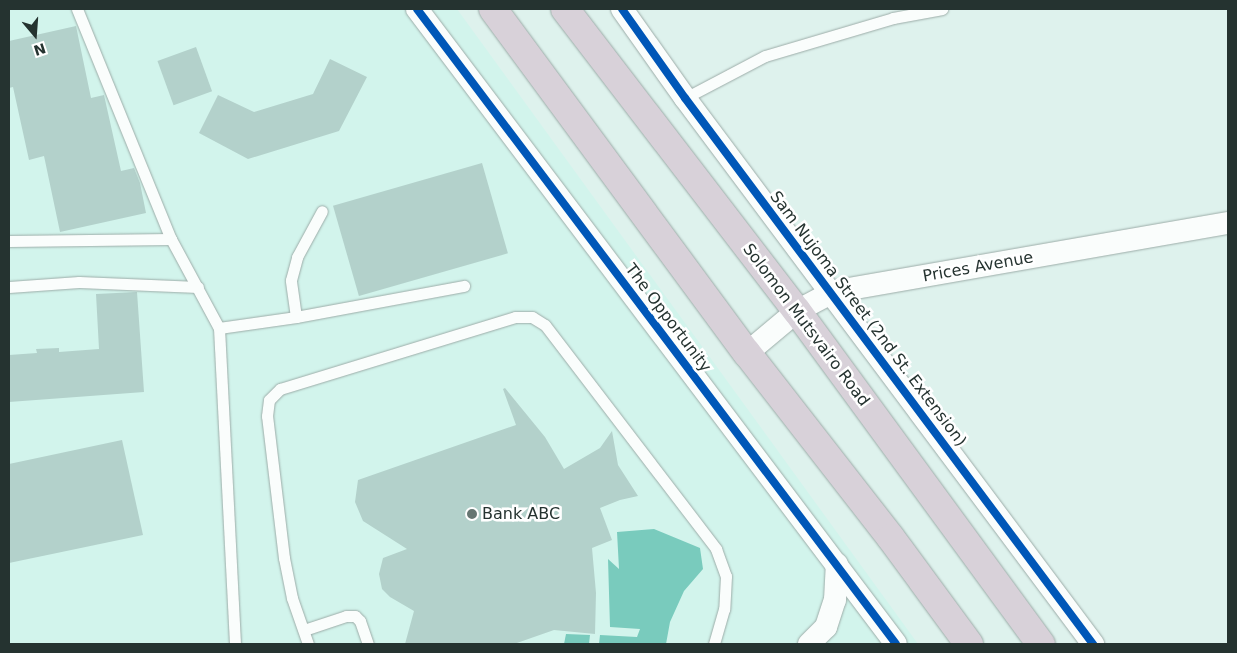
<!DOCTYPE html>
<style>
body{margin:0}
#map{position:relative;width:1237px;height:653px;overflow:hidden;background:#def2ed;font-family:"DejaVu Sans",sans-serif}
div>[style]{position:absolute}
.built>*{inset:0;background:#d2f4ec}
.water>*{inset:0;background:#79cbbd}
.building>*{inset:0;background:#b3d1cb;transform-origin:0 0}
.roads{filter:drop-shadow(0 0 1px #9caca8) drop-shadow(0 0 1px #9caca8)}
.lane>*{height:11px;margin:-5.5px;padding:0 5.5px;transform-origin:5.5px;border-radius:5.5px;background:#fafdfc}
.street>*{height:22px;margin:-11px;padding:0 11px;transform-origin:11px;border-radius:11px;background:#fafdfc}
.highway>*{height:28px;margin:-14px;padding:0 14px;transform-origin:14px;border-radius:14px;background:#d8d1d9}
.cycleway>*{height:8px;margin:-4px;padding:0 4px;transform-origin:4px;border-radius:4px;background:#0057b8}
.dots>*{width:14px;height:14px;translate:-50% -50%;box-sizing:border-box;border:2px solid #fff;border-radius:50%}
span{translate:-50% -50%;white-space:nowrap;text-align:center;line-height:1.15;-webkit-text-stroke:5px #fff;paint-order:stroke}
.street-label{font-size:16px;color:#253330}
.poi-label{font-size:16px;color:#253330}
.left{translate:0 -50%;text-align:left}
.frame{position:absolute;inset:0;border:10px solid #253330;pointer-events:none}
.north{position:absolute;left:10px;top:10px;width:50px;height:50px;-webkit-text-stroke:4px #fff;paint-order:stroke;rotate:162deg;font-size:14px;font-weight:700;line-height:20px;text-align:center;color:#253330}
.north::after{content:'';display:block;margin:auto;width:18px;height:22px;background:#253330;clip-path:polygon(50% 0,100% 100%,50% 72%,0 100%)}
</style>
<div id="map">
<div class="built">
<div style="clip-path:polygon(9px 9px,457px 9px,918px 644px,9px 644px)"></div>
</div>
<div class="water">
<div style="clip-path:polygon(654px 529px,700px 548px,703px 569px,684px 591px,670px 622px,666px 644px,599px 644px,600px 635px,637px 637px,640px 629px,610px 627px,608px 559px,619px 569px,617px 532px)"></div>
<div style="clip-path:polygon(566px 634px,590px 635px,589px 644px,564px 644px)"></div>
</div>
<div class="building">
<div style="clip-path:polygon(76px 26px,91px 98px,104px 95px,121px 171px,134px 168px,140px 183px,146px 213px,60px 232px,44px 156px,29px 160px,13px 87px,9px 88px,9px 41px)"></div>
<div style="left:196px;top:47px;width:47px;height:41px;rotate:70deg"></div>
<div style="clip-path:polygon(330px 59px,367px 77px,339px 131px,248px 159px,199px 133px,218px 95px,254px 112px,313px 94px)"></div>
<div style="left:482px;top:163px;width:94px;height:155px;rotate:74deg"></div>
<div style="clip-path:polygon(137px 292px,144px 392px,9px 402px,9px 355px,37px 353px,36px 349px,59px 348px,59px 352px,99px 349px,96px 294px)"></div>
<div style="clip-path:polygon(505px 388px,545px 437px,564px 469px,600px 448px,612px 431px,618px 465px,638px 496px,620px 500px,600px 508px,612px 540px,592px 548px,596px 593px,595px 634px,554px 630px,514px 644px,405px 644px,414px 611px,390px 597px,382px 589px,379px 574px,383px 558px,407px 549px,363px 521px,355px 502px,358px 480px,516px 425px,503px 389px)"></div>
<div style="clip-path:polygon(122px 440px,143px 535px,9px 563px,9px 464px)"></div>
</div>
<div class="roads">
<div class="lane">
<div style="left:77px;top:9px;width:248px;rotate:67.8deg"></div>
<div style="left:171px;top:239px;width:101px;rotate:61.7deg"></div>
<div style="left:219px;top:328px;width:316px;rotate:87.1deg"></div>
<div style="left:685px;top:98px;width:90px;rotate:-27.7deg"></div>
<div style="left:765px;top:56px;width:134px;rotate:-16.5deg"></div>
<div style="left:893px;top:18px;width:50px;rotate:-10.4deg"></div>
<div style="left:9px;top:241px;width:162px;rotate:-0.7deg"></div>
<div style="left:9px;top:287px;width:70px;rotate:-4.1deg"></div>
<div style="left:79px;top:282px;width:119px;rotate:2.4deg"></div>
<div style="left:296px;top:317px;width:37px;rotate:-98deg"></div>
<div style="left:291px;top:280px;width:24px;rotate:-75deg"></div>
<div style="left:297px;top:257px;width:52px;rotate:-61.5deg"></div>
<div style="left:219px;top:328px;width:78px;rotate:-8.1deg"></div>
<div style="left:296px;top:317px;width:171px;rotate:-10.5deg"></div>
<div style="left:304px;top:630px;width:44px;rotate:-18.4deg"></div>
<div style="left:346px;top:616px;width:9px"></div>
<div style="left:355px;top:616px;width:7px;rotate:45deg"></div>
<div style="left:360px;top:621px;width:24px;rotate:71deg"></div>
<div style="left:308px;top:644px;width:49px;rotate:-109.2deg"></div>
<div style="left:292px;top:598px;width:41px;rotate:-101.3deg"></div>
<div style="left:284px;top:558px;width:143px;rotate:-96.8deg"></div>
<div style="left:267px;top:416px;width:16px;rotate:-83deg"></div>
<div style="left:269px;top:400px;width:16px;rotate:-45deg"></div>
<div style="left:280px;top:389px;width:246px;rotate:-17deg"></div>
<div style="left:515px;top:317px;width:17px"></div>
<div style="left:532px;top:317px;width:15px;rotate:32deg"></div>
<div style="left:545px;top:325px;width:282px;rotate:52.6deg"></div>
<div style="left:716px;top:549px;width:29px;rotate:70deg"></div>
<div style="left:726px;top:576px;width:33px;rotate:93deg"></div>
<div style="left:724px;top:609px;width:36px;rotate:106deg"></div>
</div>
<div class="street">
<div style="left:417px;top:9px;width:795px;rotate:52.97deg"></div>
<div style="left:622px;top:9px;width:109px;rotate:54.7deg"></div>
<div style="left:685px;top:98px;width:682px;rotate:53.23deg"></div>
<div style="left:747px;top:353px;width:65px;rotate:-40deg"></div>
<div style="left:797px;top:311px;width:40px;rotate:-28deg"></div>
<div style="left:832px;top:292px;width:402px;rotate:-9.9deg"></div>
<div style="left:809px;top:644px;width:24px;rotate:-45deg"></div>
<div style="left:826px;top:627px;width:28px;rotate:-72deg"></div>
<div style="left:835px;top:600px;width:36px;rotate:-87deg"></div>
</div>
<div class="highway">
<div style="left:493px;top:9px;width:428px;rotate:53.6deg"></div>
<div style="left:747px;top:353px;width:234px;rotate:52.1deg"></div>
<div style="left:891px;top:538px;width:132px;rotate:53.7deg"></div>
<div style="left:565px;top:9px;width:381px;rotate:52.5deg"></div>
<div style="left:797px;top:311px;width:413px;rotate:53.8deg"></div>
</div>
</div>
<div class="cycleway">
<div style="left:417px;top:9px;width:795px;rotate:52.97deg"></div>
<div style="left:622px;top:9px;width:109px;rotate:54.7deg"></div>
<div style="left:685px;top:98px;width:682px;rotate:53.23deg"></div>
</div>
<div class="dots">
<div style="left:472px;top:514px;background:#667672"></div>
</div>
<div class="street-label">
<span style="left:978px;top:267px;rotate:-10deg">Prices Avenue</span>
<span style="left:668px;top:318px;rotate:53deg">The Opportunity</span>
<span style="left:868px;top:319px;rotate:53deg">Sam Nujoma Street (2nd St. Extension)</span>
<span style="left:806px;top:325px;rotate:53deg">Solomon Mutsvairo Road</span>
</div>
<div class="poi-label">
<span class="left" style="left:482px;top:514px">Bank ABC</span>
</div>
<div class="frame"></div>
<div class="north">N</div>
</div>
